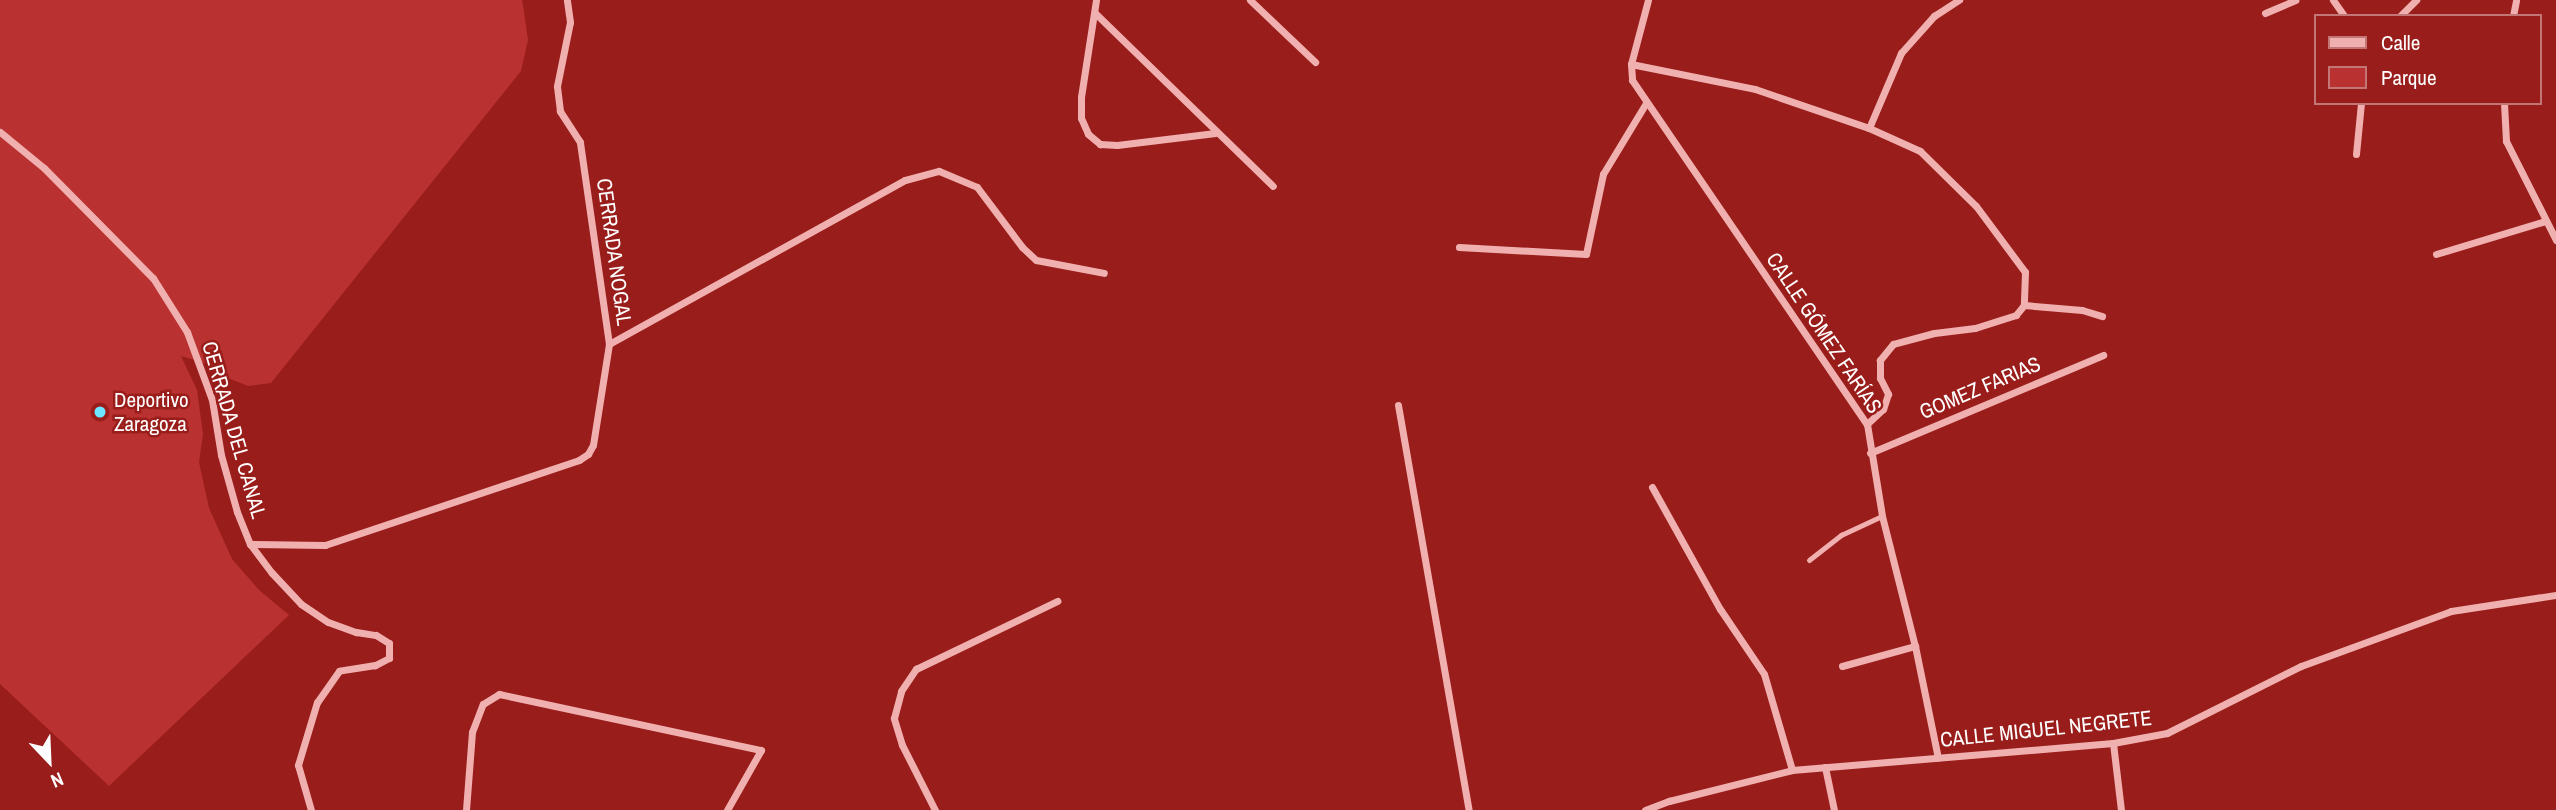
<!DOCTYPE html>
<meta charset="utf-8">
<style>
body{margin:0}
#map{position:relative;width:2556px;height:810px;overflow:hidden;background:#991d1a;font-family:"Archivo Narrow",sans-serif}
div>[style]{position:absolute}
.green>*{inset:0;background:#b93231}
.lane>*{height:5px;margin:-2.5px;padding:0 2.5px;transform-origin:2.5px;border-radius:2.5px;background:#f1b0b0}
.street>*{height:7px;margin:-3.5px;padding:0 3.5px;transform-origin:3.5px;border-radius:3.5px;background:#f1b0b0}
.dots>*{width:19px;height:19px;translate:-50% -50%;box-sizing:border-box;border:4px solid #991d1a;border-radius:50%}
span{translate:-50% -50%;white-space:nowrap;text-align:center;line-height:1.15;-webkit-text-stroke:5px #991d1a;paint-order:stroke}
.street-label{font-size:21px;color:#fff}
.poi-label{font-size:21px;color:#fff}
.left{translate:0 -50%;text-align:left}
.legend{position:absolute;left:2314px;top:14px;width:228px;height:91px;box-sizing:border-box;background:#991d1a;border:2px solid #c27776;margin:0;padding:9px 12px;list-style:none;font-size:21px;color:#fff}
.legend li{display:flex;align-items:center;gap:14px;height:35px}
.legend b{width:35px;border:2px solid #c27776}
.north{position:absolute;left:14px;top:726px;width:70px;height:70px;-webkit-text-stroke:5px #991d1a;paint-order:stroke;rotate:157deg;font-size:19px;font-weight:700;line-height:28px;text-align:center;color:#fff}
.north::after{content:'';display:block;margin:auto;width:24px;height:32px;background:#fff;clip-path:polygon(50% 0,100% 100%,50% 72%,0 100%)}
</style>
<div id="map">
<div class="green">
<div style="clip-path:polygon(0 0,522px 0,523px 5px,528px 40px,521px 71px,271px 383px,248px 386px,228px 378px,214px 366px,181px 356px,197px 390px,203px 434px,199px 462px,209px 508px,232px 559px,259px 590px,289px 615px,109px 786px,0 684px)"></div>
</div>
<div class="lane">
<div style="left:1809px;top:560px;width:41px;rotate:-38deg"></div>
<div style="left:1841px;top:535px;width:45px;rotate:-24.9deg"></div>
</div>
<div class="street">
<div style="left:1096px;top:0;width:98px;rotate:98.8deg"></div>
<div style="left:1081px;top:97px;width:21px;rotate:90deg"></div>
<div style="left:1081px;top:118px;width:17px;rotate:66deg"></div>
<div style="left:1088px;top:134px;width:16px;rotate:40deg"></div>
<div style="left:1100px;top:144px;width:17px;rotate:3deg"></div>
<div style="left:1117px;top:145px;width:99px;rotate:-7deg"></div>
<div style="left:1250px;top:0;width:90px;rotate:43.6deg"></div>
<div style="left:1648px;top:0;width:66px;rotate:104.9deg"></div>
<div style="left:1631px;top:64px;width:16px;rotate:86deg"></div>
<div style="left:1632px;top:80px;width:417px;rotate:55.7deg"></div>
<div style="left:1867px;top:424px;width:93px;rotate:80.7deg"></div>
<div style="left:1882px;top:516px;width:134px;rotate:75.8deg"></div>
<div style="left:1915px;top:646px;width:114px;rotate:78.4deg"></div>
<div style="left:2333px;top:0;width:19px;rotate:55deg"></div>
<div style="left:1095px;top:13px;width:248px;rotate:44.2deg"></div>
<div style="left:2265px;top:13px;width:33px;rotate:-23deg"></div>
<div style="left:2400px;top:16px;width:23px;rotate:-45deg"></div>
<div style="left:2513px;top:16px;width:16px;rotate:-79deg"></div>
<div style="left:1631px;top:64px;width:126px;rotate:11.4deg"></div>
<div style="left:1755px;top:89px;width:120px;rotate:18.9deg"></div>
<div style="left:1869px;top:128px;width:56px;rotate:24.3deg"></div>
<div style="left:1920px;top:151px;width:78px;rotate:44.5deg"></div>
<div style="left:1976px;top:206px;width:82px;rotate:53.4deg"></div>
<div style="left:2025px;top:272px;width:33px;rotate:92deg"></div>
<div style="left:2024px;top:305px;width:13px;rotate:129deg"></div>
<div style="left:2016px;top:315px;width:43px;rotate:162.4deg"></div>
<div style="left:1975px;top:328px;width:41px;rotate:173deg"></div>
<div style="left:1934px;top:333px;width:42px;rotate:165deg"></div>
<div style="left:1893px;top:344px;width:21px;rotate:129deg"></div>
<div style="left:1880px;top:360px;width:18px;rotate:90deg"></div>
<div style="left:1880px;top:378px;width:18px;rotate:63deg"></div>
<div style="left:1888px;top:394px;width:16px;rotate:108deg"></div>
<div style="left:1883px;top:409px;width:22px;rotate:137deg"></div>
<div style="left:2504px;top:103px;width:38px;rotate:87deg"></div>
<div style="left:2506px;top:141px;width:111px;rotate:63.2deg"></div>
<div style="left:1869px;top:128px;width:82px;rotate:-66.9deg"></div>
<div style="left:1901px;top:53px;width:50px;rotate:-48.3deg"></div>
<div style="left:1934px;top:16px;width:30px;rotate:-33deg"></div>
<div style="left:0;top:132px;width:57px;rotate:39.3deg"></div>
<div style="left:44px;top:168px;width:155px;rotate:45.3deg"></div>
<div style="left:153px;top:278px;width:64px;rotate:57.8deg"></div>
<div style="left:187px;top:332px;width:72px;rotate:69.8deg"></div>
<div style="left:212px;top:400px;width:56px;rotate:80.7deg"></div>
<div style="left:221px;top:455px;width:59px;rotate:74.3deg"></div>
<div style="left:237px;top:512px;width:35px;rotate:68deg"></div>
<div style="left:250px;top:544px;width:36px;rotate:53deg"></div>
<div style="left:272px;top:573px;width:42px;rotate:46.9deg"></div>
<div style="left:301px;top:604px;width:32px;rotate:34deg"></div>
<div style="left:328px;top:622px;width:30px;rotate:20deg"></div>
<div style="left:356px;top:632px;width:20px;rotate:9deg"></div>
<div style="left:376px;top:635px;width:15px;rotate:32deg"></div>
<div style="left:389px;top:643px;width:15px;rotate:90deg"></div>
<div style="left:389px;top:658px;width:16px;rotate:153deg"></div>
<div style="left:375px;top:665px;width:36px;rotate:171deg"></div>
<div style="left:339px;top:671px;width:38px;rotate:125deg"></div>
<div style="left:317px;top:702px;width:66px;rotate:106.8deg"></div>
<div style="left:298px;top:765px;width:47px;rotate:73.9deg"></div>
<div style="left:2356px;top:154px;width:51px;rotate:-84.4deg"></div>
<div style="left:1459px;top:247px;width:127px;rotate:3.2deg"></div>
<div style="left:1586px;top:254px;width:82px;rotate:-78deg"></div>
<div style="left:1603px;top:174px;width:83px;rotate:-58.8deg"></div>
<div style="left:2436px;top:254px;width:114px;rotate:-16.8deg"></div>
<div style="left:2024px;top:305px;width:58px;rotate:4.9deg"></div>
<div style="left:2082px;top:310px;width:21px;rotate:17deg"></div>
<div style="left:609px;top:344px;width:338px;rotate:-29deg"></div>
<div style="left:905px;top:180px;width:35px;rotate:-15deg"></div>
<div style="left:939px;top:171px;width:41px;rotate:22.8deg"></div>
<div style="left:977px;top:187px;width:75px;rotate:53.1deg"></div>
<div style="left:1022px;top:247px;width:19px;rotate:43deg"></div>
<div style="left:1036px;top:260px;width:69px;rotate:10.8deg"></div>
<div style="left:1398px;top:405px;width:411px;rotate:80.1deg"></div>
<div style="left:1870px;top:453px;width:253px;rotate:-22.8deg"></div>
<div style="left:1652px;top:487px;width:140px;rotate:60.9deg"></div>
<div style="left:1720px;top:609px;width:78px;rotate:55.9deg"></div>
<div style="left:1764px;top:674px;width:100px;rotate:73.7deg"></div>
<div style="left:250px;top:544px;width:75px;rotate:0.8deg"></div>
<div style="left:325px;top:545px;width:268px;rotate:-18.5deg"></div>
<div style="left:579px;top:460px;width:11px;rotate:-34deg"></div>
<div style="left:588px;top:454px;width:10px;rotate:-61deg"></div>
<div style="left:593px;top:445px;width:102px;rotate:-81deg"></div>
<div style="left:609px;top:344px;width:204px;rotate:-98.2deg"></div>
<div style="left:580px;top:142px;width:37px;rotate:-123deg"></div>
<div style="left:560px;top:111px;width:25px;rotate:-97deg"></div>
<div style="left:557px;top:86px;width:65px;rotate:-78.5deg"></div>
<div style="left:570px;top:22px;width:22px;rotate:-98deg"></div>
<div style="left:1842px;top:666px;width:76px;rotate:-15.3deg"></div>
<div style="left:2113px;top:743px;width:67px;rotate:83.2deg"></div>
<div style="left:1825px;top:767px;width:44px;rotate:78.2deg"></div>
<div style="left:466px;top:810px;width:78px;rotate:-85.6deg"></div>
<div style="left:472px;top:732px;width:30px;rotate:-69deg"></div>
<div style="left:483px;top:704px;width:19px;rotate:-32deg"></div>
<div style="left:499px;top:694px;width:268px;rotate:12.1deg"></div>
<div style="left:761px;top:750px;width:69px;rotate:119.5deg"></div>
<div style="left:935px;top:810px;width:73px;rotate:-116.9deg"></div>
<div style="left:902px;top:745px;width:28px;rotate:-107deg"></div>
<div style="left:894px;top:718px;width:28px;rotate:-75deg"></div>
<div style="left:901px;top:691px;width:27px;rotate:-56deg"></div>
<div style="left:916px;top:669px;width:157px;rotate:-25.7deg"></div>
<div style="left:1645px;top:810px;width:26px;rotate:-21deg"></div>
<div style="left:1669px;top:801px;width:127px;rotate:-14.1deg"></div>
<div style="left:1792px;top:770px;width:322px;rotate:-4.8deg"></div>
<div style="left:2113px;top:743px;width:55px;rotate:-10.5deg"></div>
<div style="left:2167px;top:733px;width:150px;rotate:-26.6deg"></div>
<div style="left:2301px;top:666px;width:160px;rotate:-20.1deg"></div>
<div style="left:2451px;top:611px;width:106px;rotate:-8.7deg"></div>
</div>
<div class="dots">
<div style="left:100px;top:412px;background:#6fe6ff"></div>
</div>
<div class="street-label">
<span style="left:614px;top:252px;rotate:82deg">CERRADA NOGAL</span>
<span style="left:1824px;top:333px;rotate:56deg">CALLE GÓMEZ FARÍAS</span>
<span style="left:1980px;top:388px;rotate:-23deg">GOMEZ FARIAS</span>
<span style="left:234px;top:430px;rotate:74deg">CERRADA DEL CANAL</span>
<span style="left:2046px;top:729px;rotate:-6deg">CALLE MIGUEL NEGRETE</span>
</div>
<div class="poi-label">
<span class="left" style="left:114px;top:412px">Deportivo<br>Zaragoza</span>
</div>
<ul class="legend">
<li><b style="height:9px;background:#f1b0b0"></b>Calle</li>
<li><b style="height:19px;background:#b93231"></b>Parque</li>
</ul>
<div class="north">N</div>
</div>
